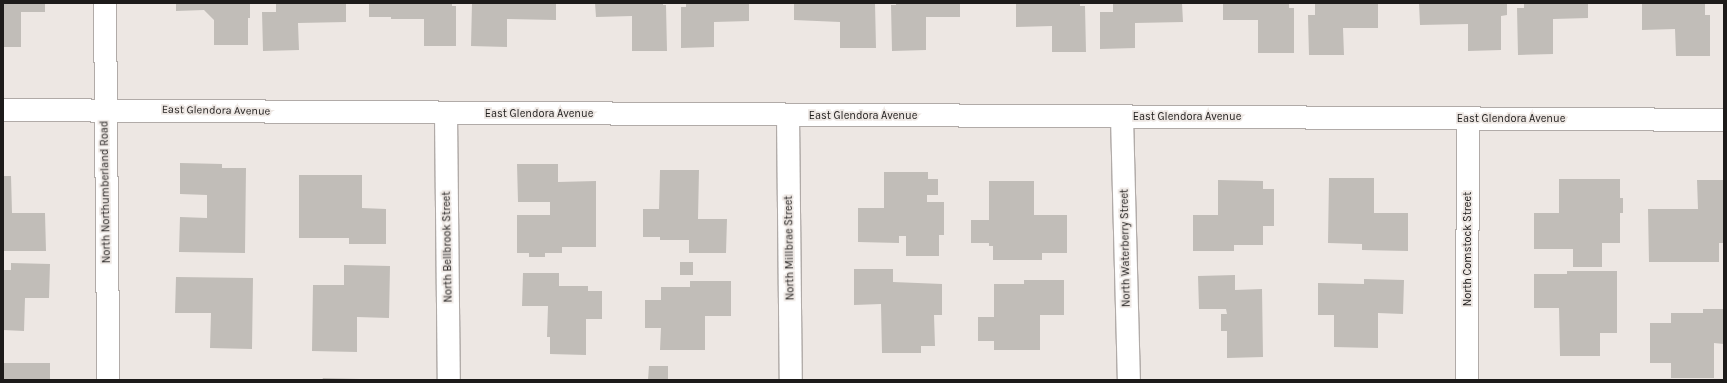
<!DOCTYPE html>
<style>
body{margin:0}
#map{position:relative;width:1727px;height:383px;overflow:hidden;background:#ede7e3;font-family:Karla,sans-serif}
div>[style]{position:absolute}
.building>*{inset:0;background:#c1bdb8}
.roads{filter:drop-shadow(1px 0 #b1aba8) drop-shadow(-1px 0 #b1aba8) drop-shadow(0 1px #b1aba8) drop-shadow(0 -1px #b1aba8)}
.street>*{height:22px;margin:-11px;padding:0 11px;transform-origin:11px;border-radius:11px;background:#fff}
span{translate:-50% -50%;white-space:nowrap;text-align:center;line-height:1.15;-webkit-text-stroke:3.5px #ede7e3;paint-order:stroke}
.street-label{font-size:11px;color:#1d1b1a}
.frame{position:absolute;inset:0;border:4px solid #1d1b1a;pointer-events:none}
</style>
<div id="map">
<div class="building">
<div style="clip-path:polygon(3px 3px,45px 3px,45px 12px,21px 12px,21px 47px,3px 47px)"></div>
<div style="clip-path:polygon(176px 3px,250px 3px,250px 18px,248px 18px,248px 45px,214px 45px,214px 20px,204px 10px,176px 11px)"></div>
<div style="clip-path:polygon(276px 3px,346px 3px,346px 22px,298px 23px,299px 50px,263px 51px,262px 12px,276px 12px)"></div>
<div style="clip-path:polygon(369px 3px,452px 3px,452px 6px,456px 6px,456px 46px,424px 46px,424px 19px,391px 19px,391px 17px,369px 17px)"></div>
<div style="clip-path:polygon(472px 3px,556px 3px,556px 20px,507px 19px,507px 47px,471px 46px)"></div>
<div style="clip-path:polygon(595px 3px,663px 3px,663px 5px,666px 5px,667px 51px,632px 51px,632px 16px,596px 17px)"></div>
<div style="clip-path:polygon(686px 3px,749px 3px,749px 21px,714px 22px,714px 47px,681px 48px,681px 7px,686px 7px)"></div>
<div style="clip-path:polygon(794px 3px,875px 3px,876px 48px,840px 48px,840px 22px,794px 20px)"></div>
<div style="clip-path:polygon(896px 3px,960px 3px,960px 17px,926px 17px,926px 50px,892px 51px,891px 5px,896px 5px)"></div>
<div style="clip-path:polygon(1016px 3px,1080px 3px,1080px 6px,1085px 6px,1086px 52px,1052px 52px,1052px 26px,1016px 27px)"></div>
<div style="clip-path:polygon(1113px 3px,1182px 3px,1183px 22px,1135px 23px,1135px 48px,1100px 49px,1100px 12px,1113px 12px)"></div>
<div style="clip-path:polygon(1223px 3px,1289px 3px,1289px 8px,1294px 8px,1294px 53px,1258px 53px,1258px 20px,1223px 20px)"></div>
<div style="clip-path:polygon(1315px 3px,1378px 3px,1378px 28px,1343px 28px,1344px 55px,1309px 55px,1308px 15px,1315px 15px)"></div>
<div style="clip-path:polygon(1419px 3px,1507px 3px,1507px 15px,1501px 16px,1501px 50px,1468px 51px,1468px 24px,1420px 25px)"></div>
<div style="clip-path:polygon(1524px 3px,1588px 3px,1588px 18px,1553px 19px,1553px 54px,1518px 55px,1517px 8px,1524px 8px)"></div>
<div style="clip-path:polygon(1642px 3px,1705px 3px,1705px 15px,1710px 15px,1710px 56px,1676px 56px,1675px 29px,1642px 30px)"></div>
<div style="clip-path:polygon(180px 163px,222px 164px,222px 168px,246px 168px,245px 253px,179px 252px,180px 217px,207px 218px,207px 195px,180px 194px)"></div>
<div style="clip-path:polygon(517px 164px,558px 164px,558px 182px,596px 181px,596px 247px,562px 247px,562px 253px,545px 253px,545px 257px,529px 257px,529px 253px,517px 253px,517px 215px,550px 215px,550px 202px,518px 202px)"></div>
<div style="clip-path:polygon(660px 170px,699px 170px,698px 219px,727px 219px,726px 253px,689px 253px,689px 240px,660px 240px,660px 237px,643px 237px,643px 209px,659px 209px)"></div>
<div style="clip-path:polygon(884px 172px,928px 172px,928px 179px,938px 179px,938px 195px,927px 195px,927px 202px,944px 202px,944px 235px,939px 235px,939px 256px,906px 256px,906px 236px,899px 236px,899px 243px,858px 242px,858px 208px,884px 208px)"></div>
<div style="clip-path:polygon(299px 175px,362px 175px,362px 208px,386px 209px,386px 244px,349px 244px,349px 238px,299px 238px)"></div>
<div style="clip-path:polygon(3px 176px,11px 176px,12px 213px,45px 213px,46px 251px,3px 251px)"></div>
<div style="clip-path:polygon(1329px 178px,1374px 178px,1374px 213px,1408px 213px,1408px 251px,1362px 250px,1362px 244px,1328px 243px)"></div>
<div style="clip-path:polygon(1559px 179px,1620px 179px,1620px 198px,1623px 198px,1623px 213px,1620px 213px,1620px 243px,1602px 243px,1602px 267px,1573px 267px,1573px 249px,1534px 249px,1534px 213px,1559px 213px)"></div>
<div style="clip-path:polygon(1218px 180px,1263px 181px,1263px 189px,1274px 189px,1274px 226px,1263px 226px,1263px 245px,1234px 245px,1234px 251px,1193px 251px,1193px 215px,1218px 215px)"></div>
<div style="clip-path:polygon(1697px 180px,1724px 180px,1724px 243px,1719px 243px,1719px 262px,1649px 262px,1648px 209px,1698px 209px)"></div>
<div style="clip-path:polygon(989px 181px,1034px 181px,1034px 215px,1067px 215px,1067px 253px,1042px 253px,1042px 260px,993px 260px,993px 246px,989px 246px,989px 243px,971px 243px,971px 220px,989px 220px)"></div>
<div style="clip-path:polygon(680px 262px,693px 262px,693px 275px,680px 275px)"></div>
<div style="clip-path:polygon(11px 263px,50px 264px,49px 298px,25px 298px,24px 331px,3px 330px,3px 270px,11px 270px)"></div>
<div style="clip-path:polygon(344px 265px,390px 266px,389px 318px,357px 317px,357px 352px,312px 351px,313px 285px,344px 285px)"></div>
<div style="clip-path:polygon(854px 269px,893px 269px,893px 282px,942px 284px,942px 315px,934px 315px,935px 346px,921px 346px,921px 353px,882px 353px,881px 304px,854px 305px)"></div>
<div style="clip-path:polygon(1567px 271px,1617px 271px,1617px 333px,1600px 333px,1600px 356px,1560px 356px,1559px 308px,1534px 308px,1534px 274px,1567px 274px)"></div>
<div style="clip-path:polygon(523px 273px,559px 273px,559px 286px,588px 286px,588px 291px,602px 291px,602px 319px,586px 319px,586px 355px,550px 354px,550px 337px,547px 337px,548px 306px,522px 306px)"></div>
<div style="clip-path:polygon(1235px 275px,1235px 290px,1262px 289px,1263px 357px,1227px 358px,1227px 331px,1221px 331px,1221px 314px,1227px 314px,1226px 309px,1199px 309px,1198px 276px)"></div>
<div style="clip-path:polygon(176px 277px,253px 278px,252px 349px,210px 348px,211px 313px,175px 313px)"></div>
<div style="clip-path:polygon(1364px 279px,1404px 280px,1403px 314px,1378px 313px,1378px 348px,1334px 347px,1334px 315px,1318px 315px,1318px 283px,1364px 284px)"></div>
<div style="clip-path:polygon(1024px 280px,1064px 280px,1064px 315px,1040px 315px,1040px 350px,994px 350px,994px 341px,978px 341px,978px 317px,994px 317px,994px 284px,1024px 284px)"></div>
<div style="clip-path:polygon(690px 281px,731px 281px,731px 316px,705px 316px,705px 350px,660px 350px,661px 328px,645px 328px,645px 300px,661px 300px,661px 287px,690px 287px)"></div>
<div style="clip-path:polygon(1703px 309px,1724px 309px,1724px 344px,1714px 343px,1714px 378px,1671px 378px,1671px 363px,1650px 363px,1650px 323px,1671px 323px,1671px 313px,1703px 313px)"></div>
<div style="clip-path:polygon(4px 363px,50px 363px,50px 380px,3px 380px)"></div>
<div style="clip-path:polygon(649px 366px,668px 366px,668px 380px,648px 380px)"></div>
<div style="clip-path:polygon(323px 378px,360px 379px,360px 380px,322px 380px)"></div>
</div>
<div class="roads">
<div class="street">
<div style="left:105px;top:3px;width:377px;rotate:89.5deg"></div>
<div style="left:3px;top:110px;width:1721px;rotate:0.33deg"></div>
<div style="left:446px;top:114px;width:266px;rotate:89.4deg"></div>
<div style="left:788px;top:115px;width:265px;rotate:89.4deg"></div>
<div style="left:1122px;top:117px;width:263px;rotate:88.5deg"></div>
<div style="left:1467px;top:380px;width:261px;rotate:-89.8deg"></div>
</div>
</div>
<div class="street-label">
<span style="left:216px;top:111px;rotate:1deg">East Glendora Avenue</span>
<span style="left:539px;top:114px">East Glendora Avenue</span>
<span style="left:863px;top:116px">East Glendora Avenue</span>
<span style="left:1187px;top:117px">East Glendora Avenue</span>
<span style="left:1511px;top:119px">East Glendora Avenue</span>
<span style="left:106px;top:192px;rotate:-91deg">North Northumberland Road</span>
<span style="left:448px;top:247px;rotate:-91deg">North Bellbrook Street</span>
<span style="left:790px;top:248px;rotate:-91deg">North Millbrae Street</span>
<span style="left:1126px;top:248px;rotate:-91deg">North Waterberry Street</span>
<span style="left:1468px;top:249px;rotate:-90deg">North Comstock Street</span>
</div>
<div class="frame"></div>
</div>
